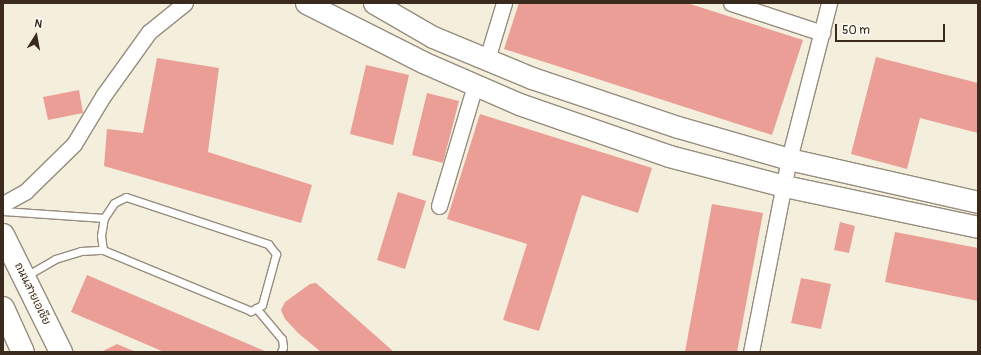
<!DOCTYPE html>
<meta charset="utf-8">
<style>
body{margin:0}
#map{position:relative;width:981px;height:355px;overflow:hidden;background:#f3efdc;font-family:Pangolin,"Playpen Sans Thai",sans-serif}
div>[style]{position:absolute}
.building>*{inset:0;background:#ea9e96}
.roads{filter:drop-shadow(1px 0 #978c7d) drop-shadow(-1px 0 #978c7d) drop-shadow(0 1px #978c7d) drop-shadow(0 -1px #978c7d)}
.lane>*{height:7px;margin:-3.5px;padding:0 3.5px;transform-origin:3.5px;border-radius:3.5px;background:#fff}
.street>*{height:15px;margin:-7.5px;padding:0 7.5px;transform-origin:7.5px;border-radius:7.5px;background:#fff}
.secondary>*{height:21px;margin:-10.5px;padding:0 10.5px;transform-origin:10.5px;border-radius:10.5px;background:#fff}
.highway>*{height:22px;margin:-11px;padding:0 11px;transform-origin:11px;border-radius:11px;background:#fff}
span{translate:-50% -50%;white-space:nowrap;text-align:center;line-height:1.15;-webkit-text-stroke:3px #fdfcf7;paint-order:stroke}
.street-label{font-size:11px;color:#3b2a1e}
.frame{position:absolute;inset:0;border:4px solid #3b2a1e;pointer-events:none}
.north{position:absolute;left:16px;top:16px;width:40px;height:40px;-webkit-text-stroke:3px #fdfcf7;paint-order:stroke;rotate:11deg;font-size:11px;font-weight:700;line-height:16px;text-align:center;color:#3b2a1e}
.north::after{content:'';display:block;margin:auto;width:14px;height:18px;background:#3b2a1e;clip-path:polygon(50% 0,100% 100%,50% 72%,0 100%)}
.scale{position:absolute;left:835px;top:24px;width:110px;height:18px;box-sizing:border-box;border:2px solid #3b2a1e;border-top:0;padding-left:5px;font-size:12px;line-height:14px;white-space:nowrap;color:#3b2a1e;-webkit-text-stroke:3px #fdfcf7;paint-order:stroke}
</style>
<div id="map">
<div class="building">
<div style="clip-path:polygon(519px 3px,687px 3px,803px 40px,772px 135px,504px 49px)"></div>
<div style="clip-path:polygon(876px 57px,978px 83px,978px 133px,920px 118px,907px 169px,851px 154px)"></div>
<div style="clip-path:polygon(157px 58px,219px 68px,208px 152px,312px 185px,301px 223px,104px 166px,107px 129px,143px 133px)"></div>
<div style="clip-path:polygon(366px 65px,409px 75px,393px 145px,350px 134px)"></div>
<div style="clip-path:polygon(79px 90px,83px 113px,48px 120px,43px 97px)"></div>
<div style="clip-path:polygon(427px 93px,459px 101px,443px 163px,412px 155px)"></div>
<div style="clip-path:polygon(480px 114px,652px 168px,638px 213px,582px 195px,539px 331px,503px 320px,527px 244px,447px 219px)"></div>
<div style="clip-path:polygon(398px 192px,426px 201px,405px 269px,377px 260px)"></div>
<div style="clip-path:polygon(712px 204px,763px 213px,737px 352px,685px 352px)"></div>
<div style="clip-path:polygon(840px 222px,855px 226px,849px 253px,834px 250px)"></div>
<div style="clip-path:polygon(895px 232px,978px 248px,978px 301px,885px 282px)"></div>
<div style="clip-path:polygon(87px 275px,267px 352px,164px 352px,71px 312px)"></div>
<div style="clip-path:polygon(801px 278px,831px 284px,821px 329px,791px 323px)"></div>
<div style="clip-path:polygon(316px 283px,394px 352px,321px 352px,298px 333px,285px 319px,281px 310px,285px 302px,310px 284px)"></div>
<div style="clip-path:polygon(117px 344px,136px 352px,101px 352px)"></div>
</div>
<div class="roads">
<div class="lane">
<div style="left:126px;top:197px;width:150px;rotate:18.3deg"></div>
<div style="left:268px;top:244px;width:13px;rotate:51deg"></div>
<div style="left:276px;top:254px;width:53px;rotate:105.4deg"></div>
<div style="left:262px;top:305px;width:13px;rotate:151deg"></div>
<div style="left:251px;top:311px;width:160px;rotate:-157.6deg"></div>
<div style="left:103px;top:250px;width:14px;rotate:-98deg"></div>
<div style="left:101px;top:236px;width:18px;rotate:-81deg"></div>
<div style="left:104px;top:218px;width:18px;rotate:-56deg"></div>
<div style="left:114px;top:203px;width:13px;rotate:-27deg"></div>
<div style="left:3px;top:211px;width:101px;rotate:4deg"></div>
<div style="left:26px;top:276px;width:34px;rotate:-30deg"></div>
<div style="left:55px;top:259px;width:27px;rotate:-17deg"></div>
<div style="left:81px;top:251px;width:22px;rotate:-3deg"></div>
<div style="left:256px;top:308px;width:40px;rotate:50deg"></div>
<div style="left:282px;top:339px;width:8px;rotate:83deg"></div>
<div style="left:283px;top:347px;width:5px;rotate:112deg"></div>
</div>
<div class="street">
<div style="left:731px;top:3px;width:96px;rotate:18.2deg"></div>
<div style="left:487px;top:59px;width:59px;rotate:-73.1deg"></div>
<div style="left:3px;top:204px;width:26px;rotate:-29deg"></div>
<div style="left:26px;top:191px;width:67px;rotate:-44.4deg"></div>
<div style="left:74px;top:144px;width:56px;rotate:-58.9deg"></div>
<div style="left:103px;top:96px;width:79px;rotate:-54.3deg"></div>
<div style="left:149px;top:32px;width:46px;rotate:-38.9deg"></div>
<div style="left:439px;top:206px;width:126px;rotate:-73.4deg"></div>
<div style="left:751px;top:352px;width:197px;rotate:-78.9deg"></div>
<div style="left:789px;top:159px;width:161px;rotate:-75.6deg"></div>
</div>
<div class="secondary">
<div style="left:306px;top:3px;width:133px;rotate:26.8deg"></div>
<div style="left:425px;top:63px;width:103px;rotate:23.6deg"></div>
<div style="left:519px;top:104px;width:159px;rotate:19.1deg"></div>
<div style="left:669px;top:156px;width:119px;rotate:14.6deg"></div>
<div style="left:784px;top:186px;width:198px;rotate:11.9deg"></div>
<div style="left:374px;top:3px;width:68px;rotate:30deg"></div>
<div style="left:433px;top:37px;width:107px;rotate:22.5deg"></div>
<div style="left:532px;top:78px;width:154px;rotate:18.6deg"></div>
<div style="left:678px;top:127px;width:116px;rotate:16.1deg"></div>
<div style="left:789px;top:159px;width:194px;rotate:12.8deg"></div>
</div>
<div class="highway">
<div style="left:3px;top:235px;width:131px;rotate:63.6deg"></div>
<div style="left:3px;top:308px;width:48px;rotate:65.6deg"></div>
</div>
</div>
<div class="street-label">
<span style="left:32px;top:294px;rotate:64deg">ถนนสายเอเชีย</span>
</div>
<div class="frame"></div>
<div class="north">N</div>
<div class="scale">50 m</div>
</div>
